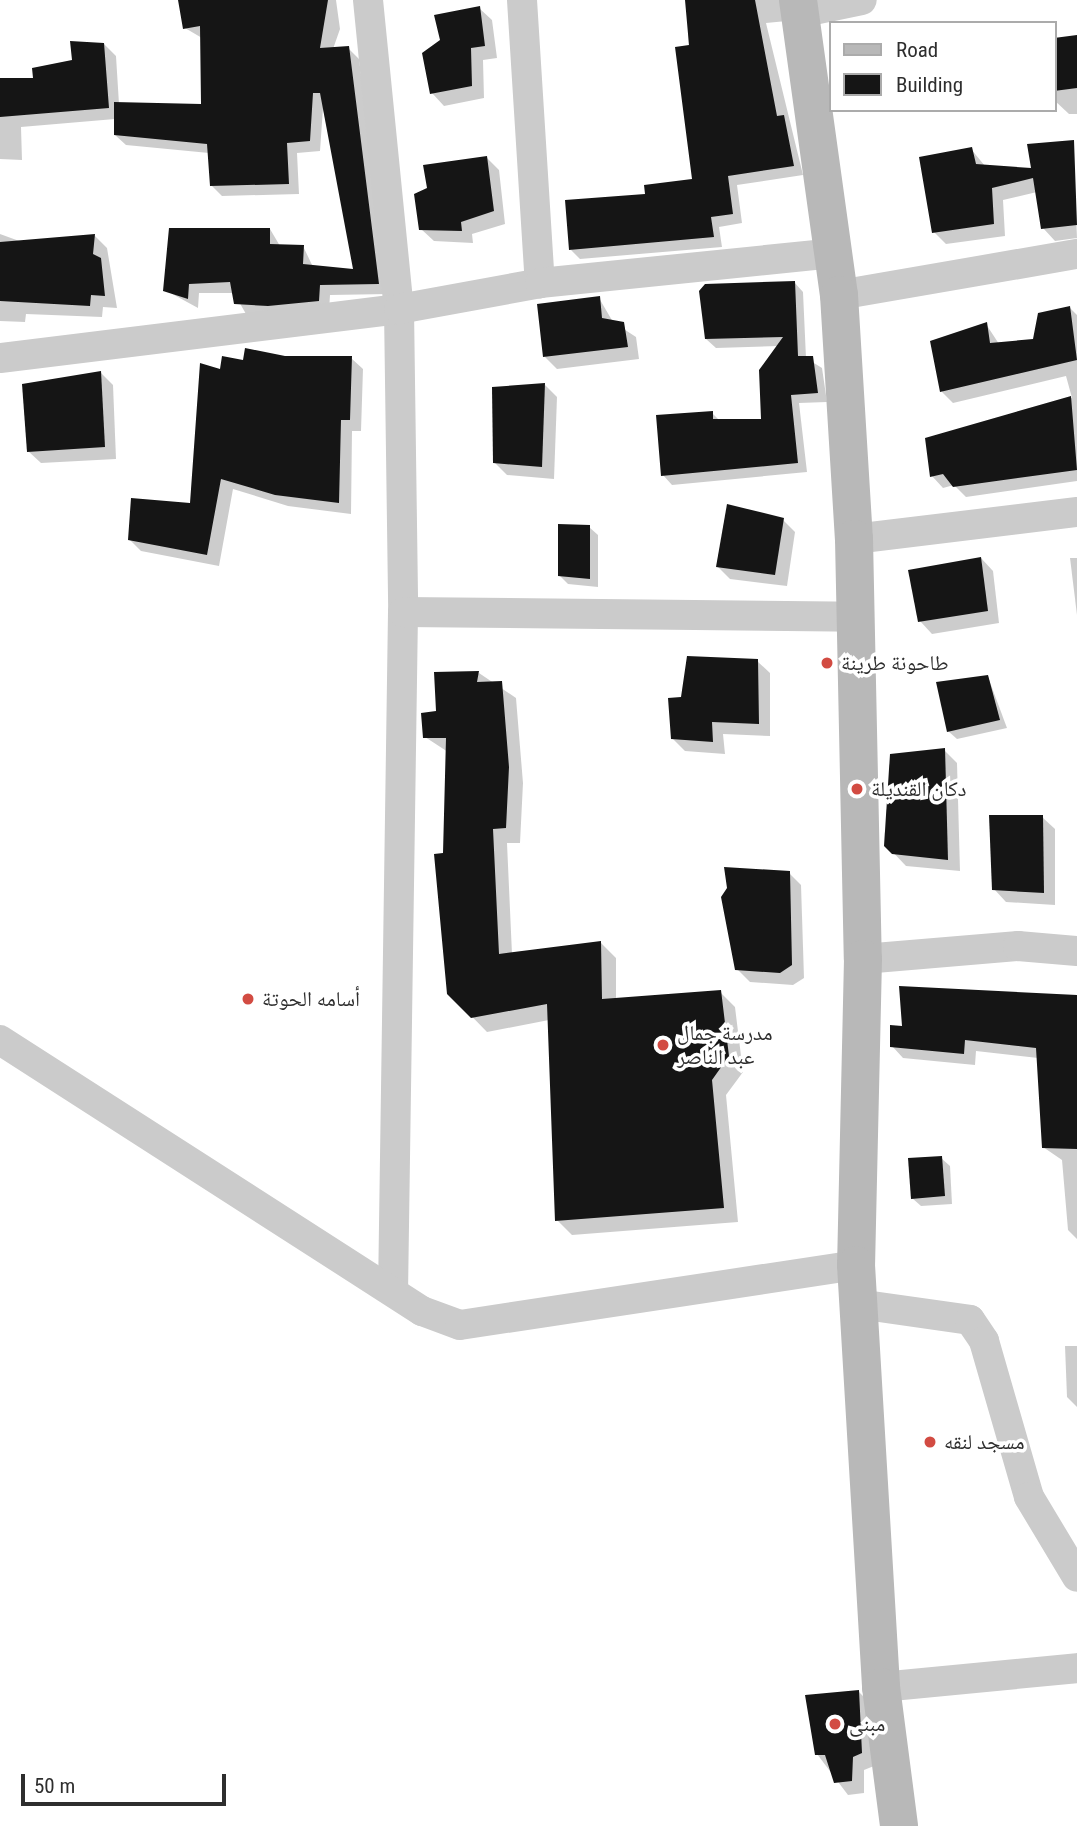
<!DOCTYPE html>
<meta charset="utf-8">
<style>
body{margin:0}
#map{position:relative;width:1077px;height:1826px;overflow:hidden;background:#fff;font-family:"Roboto Condensed","Noto Naskh Arabic",sans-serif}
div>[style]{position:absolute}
.shadow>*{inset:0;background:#0003}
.building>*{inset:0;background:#151515}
.street>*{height:30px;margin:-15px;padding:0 15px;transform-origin:15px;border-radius:15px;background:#cbcbcb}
.secondary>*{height:38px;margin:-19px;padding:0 19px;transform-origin:19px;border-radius:19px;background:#b8b8b8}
.dots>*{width:19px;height:19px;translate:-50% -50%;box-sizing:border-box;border:4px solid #fff;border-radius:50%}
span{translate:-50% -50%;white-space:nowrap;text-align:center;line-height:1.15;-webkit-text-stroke:7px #fff;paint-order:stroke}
.poi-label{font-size:21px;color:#2e2e2e}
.left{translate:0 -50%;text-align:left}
.legend{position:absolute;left:829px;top:21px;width:228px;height:91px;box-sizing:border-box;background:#fff;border:2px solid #ababab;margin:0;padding:9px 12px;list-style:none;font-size:21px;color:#2e2e2e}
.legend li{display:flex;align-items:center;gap:14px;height:35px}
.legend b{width:35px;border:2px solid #ababab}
.scale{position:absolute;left:21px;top:1774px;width:205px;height:32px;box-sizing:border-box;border:4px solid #2e2e2e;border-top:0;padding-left:9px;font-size:21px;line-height:24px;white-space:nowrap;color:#2e2e2e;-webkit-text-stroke:5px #fff;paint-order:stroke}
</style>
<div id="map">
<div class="shadow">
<div style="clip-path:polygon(180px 0,336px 0,340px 29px,333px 49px,348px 48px,359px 59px,389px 294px,330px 295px,329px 311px,246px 314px,234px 293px,199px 293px,198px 308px,165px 290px,270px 229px,280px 246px,303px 246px,313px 267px,356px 271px,323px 108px,320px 151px,297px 153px,299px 194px,222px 196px,212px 186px,209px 153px,126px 145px,115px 135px,115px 119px,21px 127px,22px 160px,0 159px,0 80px,36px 80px,104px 44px,116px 56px,119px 104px,202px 105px,202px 38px,185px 28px)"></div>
<div style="clip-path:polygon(687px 0,787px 0,787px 21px,766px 23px,803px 175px,737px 185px,742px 223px,719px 227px,722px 247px,580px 259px,571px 250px,647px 196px,694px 181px)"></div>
<div style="clip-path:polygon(479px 8px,492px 20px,497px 58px,483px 60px,484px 98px,444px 106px,432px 93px,442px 41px)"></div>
<div style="clip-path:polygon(1077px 37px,1077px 114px,1069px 114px,1054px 100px,1054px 39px)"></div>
<div style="clip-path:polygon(1073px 142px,1077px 238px,1055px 241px,1043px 228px,1037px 192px,1003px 200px,1005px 236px,946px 244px,934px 232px,971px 149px,985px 166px,1033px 170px)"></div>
<div style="clip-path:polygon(486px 157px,499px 170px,505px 224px,472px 234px,473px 243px,434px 241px,421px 229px)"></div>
<div style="clip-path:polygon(0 234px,22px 242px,95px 236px,107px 248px,117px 308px,103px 307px,102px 317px,26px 314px,25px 322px,0 321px)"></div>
<div style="clip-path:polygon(794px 282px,803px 292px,806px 358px,822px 368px,827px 402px,799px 403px,807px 472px,672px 485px,663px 475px,712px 413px,720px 421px,763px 421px,778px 346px,716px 348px,706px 339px)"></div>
<div style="clip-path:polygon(599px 298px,613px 322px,636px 337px,639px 359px,557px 369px,545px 357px)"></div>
<div style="clip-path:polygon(1070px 308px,1077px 315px,1077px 481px,966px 497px,954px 485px,943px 488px,932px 476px,927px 440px,1072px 398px,1066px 376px,953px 403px,942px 392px,986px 324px,999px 344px,1035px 340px)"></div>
<div style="clip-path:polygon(285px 357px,351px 358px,363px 369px,361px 431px,352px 431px,351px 514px,288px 506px,233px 489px,219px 566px,141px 551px,129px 539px,192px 505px,221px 371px)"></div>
<div style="clip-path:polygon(101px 373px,113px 385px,116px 459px,41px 463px,28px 451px)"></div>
<div style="clip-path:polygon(545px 385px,557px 397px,554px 479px,507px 475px,494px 462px)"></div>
<div style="clip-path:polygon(783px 520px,795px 532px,787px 586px,730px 579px,718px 567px)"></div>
<div style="clip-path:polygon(589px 527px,598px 535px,598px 587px,568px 584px,560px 576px)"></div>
<div style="clip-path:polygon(981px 558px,993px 571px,999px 623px,932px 634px,920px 621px)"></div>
<div style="clip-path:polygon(1070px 558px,1077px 558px,1077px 615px)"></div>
<div style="clip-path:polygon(757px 661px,770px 673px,770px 736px,723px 734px,725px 754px,685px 751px,672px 738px,682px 699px)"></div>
<div style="clip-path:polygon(479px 673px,516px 698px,523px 783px,520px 843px,507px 843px,512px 954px,601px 943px,616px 958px,616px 1000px,720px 992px,735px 1007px,743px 1072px,726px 1095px,738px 1222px,572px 1235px,557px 1220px,549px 1020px,487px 1032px,449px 993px,436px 855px,444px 854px,448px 752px,425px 737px,438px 713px)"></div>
<div style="clip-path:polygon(988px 677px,1007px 728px,957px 739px,948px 731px)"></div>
<div style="clip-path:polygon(944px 750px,957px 763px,960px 871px,906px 866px,886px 845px)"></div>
<div style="clip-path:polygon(1042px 817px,1055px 829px,1055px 905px,1006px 902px,994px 889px)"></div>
<div style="clip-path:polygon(789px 873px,801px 885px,804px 978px,793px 985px,750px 982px,737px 969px)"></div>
<div style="clip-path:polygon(1077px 997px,1077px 1239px,1068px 1230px,1062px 1160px,1043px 1147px,1038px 1058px,976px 1051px,975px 1065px,903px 1058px,892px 1046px,904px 1028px)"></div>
<div style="clip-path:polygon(941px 1158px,950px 1166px,952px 1204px,921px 1206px,912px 1198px)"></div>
<div style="clip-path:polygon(1065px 1346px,1077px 1346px,1077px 1407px,1067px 1397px)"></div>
<div style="clip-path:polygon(859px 1692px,871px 1704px,874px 1766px,864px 1770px,864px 1793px,848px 1795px,817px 1754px)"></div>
</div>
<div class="building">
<div style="clip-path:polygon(178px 0,328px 0,320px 48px,349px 46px,379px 284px,320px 285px,319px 301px,268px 306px,234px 304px,230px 282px,189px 284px,188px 299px,163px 291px,169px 228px,270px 228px,270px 244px,304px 245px,303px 264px,353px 269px,320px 93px,313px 93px,310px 141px,287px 143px,289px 184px,210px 186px,207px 144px,114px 135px,114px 102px,201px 104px,200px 26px,183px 29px)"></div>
<div style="clip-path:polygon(685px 0,755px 0,777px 116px,784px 115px,794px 166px,728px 176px,733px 214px,711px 217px,714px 237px,569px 250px,565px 200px,645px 194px,644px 185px,692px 179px,675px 47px,689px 45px)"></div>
<div style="clip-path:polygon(480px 6px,485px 46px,471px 48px,472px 86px,430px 94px,422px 53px,440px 40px,434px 15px)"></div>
<div style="clip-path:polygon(1077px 35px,1077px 88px,1054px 91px,1054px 38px)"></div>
<div style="clip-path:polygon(70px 41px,104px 43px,109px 108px,0 117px,0 78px,33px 78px,32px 68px,72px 60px)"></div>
<div style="clip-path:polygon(1074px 140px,1077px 225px,1041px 229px,1033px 178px,992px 188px,994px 224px,932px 233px,919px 157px,972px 147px,976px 164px,1031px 168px,1027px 144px)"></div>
<div style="clip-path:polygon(487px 156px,494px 211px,461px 222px,462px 231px,419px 230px,414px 194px,427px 188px,423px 165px)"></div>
<div style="clip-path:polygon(95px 234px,93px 254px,101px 258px,105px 296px,91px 295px,90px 306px,0 301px,0 242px)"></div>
<div style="clip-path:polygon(795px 281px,798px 356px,813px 356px,818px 393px,791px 395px,798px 463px,661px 476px,656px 415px,713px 411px,713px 419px,761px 419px,759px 370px,783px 337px,705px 339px,699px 291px,705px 284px)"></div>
<div style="clip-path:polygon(600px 296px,602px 318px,624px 322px,628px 347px,543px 357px,537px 304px)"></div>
<div style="clip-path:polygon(1070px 306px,1077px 360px,940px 392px,930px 341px,987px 322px,990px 343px,1033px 339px,1038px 313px)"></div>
<div style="clip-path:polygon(245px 348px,285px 356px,352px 356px,350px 420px,341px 420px,339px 503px,275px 495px,221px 479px,207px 555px,128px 540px,131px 498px,190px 503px,200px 363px,220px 369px,222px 356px,243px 360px)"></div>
<div style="clip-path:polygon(101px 371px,105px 447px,27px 452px,22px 384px)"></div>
<div style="clip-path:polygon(545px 383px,542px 467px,493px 463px,492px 387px)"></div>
<div style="clip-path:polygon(1071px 396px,1077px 470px,953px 487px,943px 474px,930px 477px,925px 438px)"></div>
<div style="clip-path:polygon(727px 504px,784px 518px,775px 575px,716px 567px)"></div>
<div style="clip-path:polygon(558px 524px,590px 525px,590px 579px,558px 576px)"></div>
<div style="clip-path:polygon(981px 557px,988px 611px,918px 622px,908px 570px)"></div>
<div style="clip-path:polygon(687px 656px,758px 659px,759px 724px,712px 722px,713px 742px,671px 739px,668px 698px,681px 697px)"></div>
<div style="clip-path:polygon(479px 671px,477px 682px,502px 681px,509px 767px,506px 828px,493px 829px,499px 954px,601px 941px,602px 999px,721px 990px,729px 1056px,712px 1080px,724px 1208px,555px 1221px,547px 1004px,471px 1018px,447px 994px,434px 854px,443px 853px,446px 738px,423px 738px,421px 713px,436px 711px,434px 672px)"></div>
<div style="clip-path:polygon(988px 675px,1000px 720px,947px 732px,936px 682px)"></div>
<div style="clip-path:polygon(945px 748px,948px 860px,892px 854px,884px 846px,890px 754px)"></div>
<div style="clip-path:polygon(989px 815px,1043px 815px,1044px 893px,992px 890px)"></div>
<div style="clip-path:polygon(724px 867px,790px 871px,792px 965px,780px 973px,735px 970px,721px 897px,727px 888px)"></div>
<div style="clip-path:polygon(899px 986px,1077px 995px,1077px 1149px,1042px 1148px,1036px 1048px,965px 1040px,964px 1054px,890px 1047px,890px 1025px,902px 1026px)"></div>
<div style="clip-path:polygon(942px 1156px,945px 1196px,911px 1199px,908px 1158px)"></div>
<div style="clip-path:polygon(859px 1690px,862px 1753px,853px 1757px,852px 1781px,834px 1783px,825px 1755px,815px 1755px,805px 1695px)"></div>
</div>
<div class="street">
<div style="left:368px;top:0;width:311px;rotate:84.3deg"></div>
<div style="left:399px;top:309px;width:303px;rotate:89.2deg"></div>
<div style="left:403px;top:612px;width:679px;rotate:90.84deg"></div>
<div style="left:522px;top:0;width:284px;rotate:86.4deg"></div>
<div style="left:799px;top:13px;width:64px;rotate:-11.7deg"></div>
<div style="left:839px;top:295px;width:242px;rotate:-9.8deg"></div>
<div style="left:0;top:358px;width:402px;rotate:-7deg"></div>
<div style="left:399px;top:309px;width:143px;rotate:-10.4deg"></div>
<div style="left:540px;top:283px;width:295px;rotate:-5.8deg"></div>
<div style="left:854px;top:539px;width:225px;rotate:-6.9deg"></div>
<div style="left:403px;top:612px;width:455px;rotate:0.6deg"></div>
<div style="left:863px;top:959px;width:156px;rotate:-4.8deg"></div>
<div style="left:1018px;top:946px;width:59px;rotate:4.8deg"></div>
<div style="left:0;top:1040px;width:502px;rotate:32.71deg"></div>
<div style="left:422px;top:1311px;width:40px;rotate:20.2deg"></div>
<div style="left:460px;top:1325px;width:401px;rotate:-8.6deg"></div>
<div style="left:858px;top:1304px;width:113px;rotate:8.1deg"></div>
<div style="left:970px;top:1320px;width:25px;rotate:56deg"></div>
<div style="left:984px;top:1341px;width:162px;rotate:73.9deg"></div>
<div style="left:1029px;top:1497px;width:93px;rotate:59deg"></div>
<div style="left:881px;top:1687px;width:197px;rotate:-5.5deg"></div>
</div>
<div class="secondary">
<div style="left:798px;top:0;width:298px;rotate:82.1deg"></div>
<div style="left:839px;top:295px;width:244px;rotate:86.5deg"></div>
<div style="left:854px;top:539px;width:420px;rotate:88.8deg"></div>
<div style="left:863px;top:959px;width:306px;rotate:91.3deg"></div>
<div style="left:856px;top:1265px;width:423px;rotate:86.6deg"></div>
<div style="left:881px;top:1687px;width:140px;rotate:82.6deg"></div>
</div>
<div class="dots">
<div style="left:827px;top:663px;background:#d24b42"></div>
<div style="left:857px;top:789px;background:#d24b42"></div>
<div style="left:248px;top:999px;background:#d24b42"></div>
<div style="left:663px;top:1045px;background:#d24b42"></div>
<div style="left:930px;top:1442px;background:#d24b42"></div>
<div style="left:835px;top:1724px;background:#d24b42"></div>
</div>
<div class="poi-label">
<span class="left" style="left:841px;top:663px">طاحونة طرينة</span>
<span class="left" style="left:871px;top:789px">دكان القنديلة</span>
<span class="left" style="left:262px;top:999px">أسامه الحوتة</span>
<span class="left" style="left:677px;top:1045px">مدرسة جمال<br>عبد الناصر</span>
<span class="left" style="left:944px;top:1442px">مسجد لنقه</span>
<span class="left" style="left:849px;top:1724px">مبنى</span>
</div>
<ul class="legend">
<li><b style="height:9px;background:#b8b8b8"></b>Road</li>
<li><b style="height:19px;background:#151515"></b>Building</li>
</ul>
<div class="scale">50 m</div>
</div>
